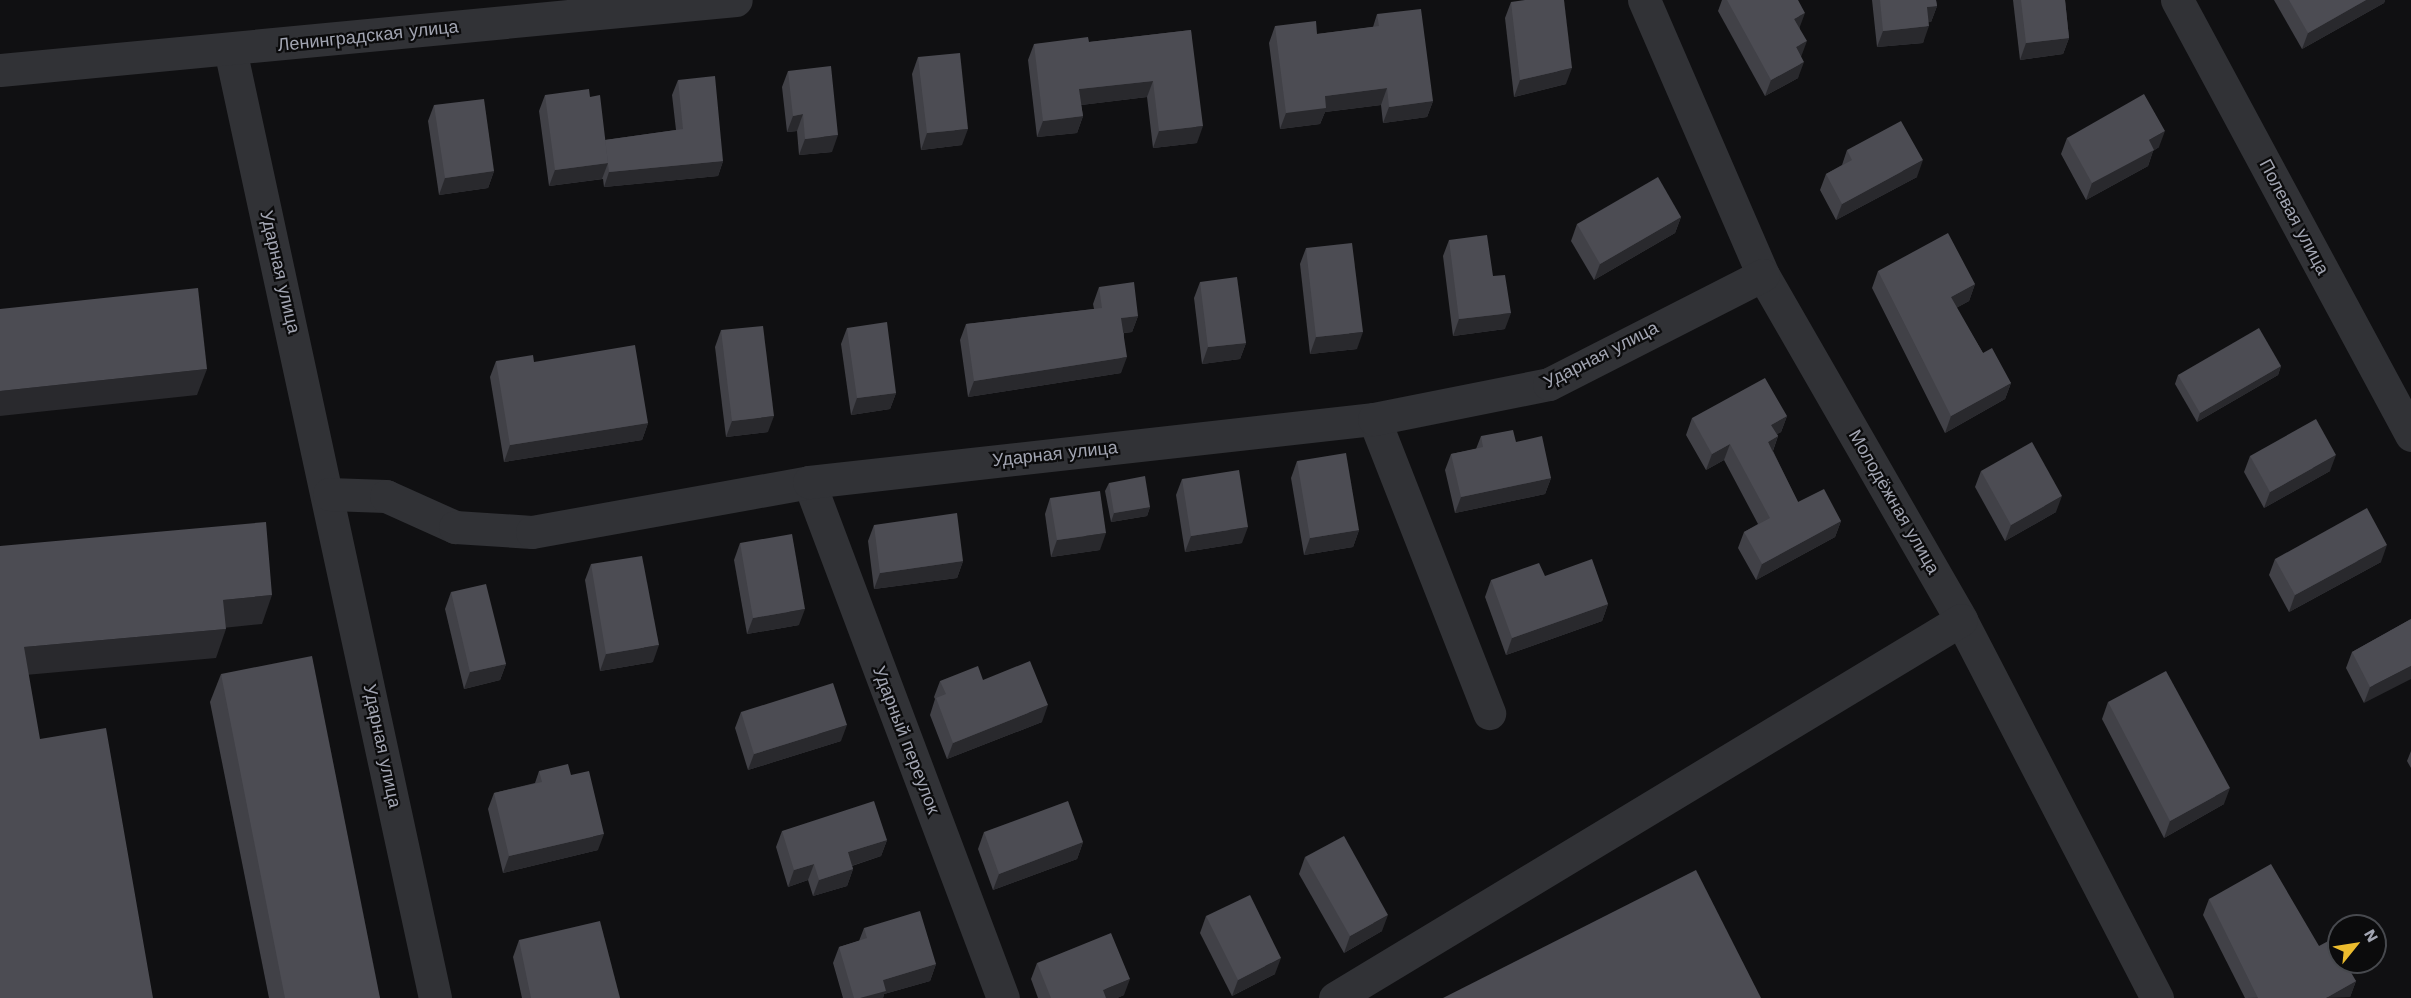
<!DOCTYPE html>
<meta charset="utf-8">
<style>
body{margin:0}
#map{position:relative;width:2411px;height:998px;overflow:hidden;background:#101012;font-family:"Work Sans",sans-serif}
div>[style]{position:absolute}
.minor>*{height:33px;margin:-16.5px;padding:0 16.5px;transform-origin:16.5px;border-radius:16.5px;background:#313236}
.wall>*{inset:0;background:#414147}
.shaded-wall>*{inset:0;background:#29292d}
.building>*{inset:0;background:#4c4c53}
span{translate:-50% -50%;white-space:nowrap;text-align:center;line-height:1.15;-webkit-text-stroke:4.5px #0b0b0c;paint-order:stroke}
.street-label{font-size:18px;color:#a2a5b2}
.north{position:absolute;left:2327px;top:914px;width:60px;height:60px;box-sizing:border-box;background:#0b0b0c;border:2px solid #47494e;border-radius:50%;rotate:60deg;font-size:16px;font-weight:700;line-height:24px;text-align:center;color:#a2a5b2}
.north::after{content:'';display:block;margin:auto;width:21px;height:27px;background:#ecbc2e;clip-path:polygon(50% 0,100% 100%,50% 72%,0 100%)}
</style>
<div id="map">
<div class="minor">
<div style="left:1644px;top:0;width:300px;rotate:66.6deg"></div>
<div style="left:1763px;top:275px;width:398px;rotate:60.1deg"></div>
<div style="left:1961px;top:620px;width:426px;rotate:62.6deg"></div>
<div style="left:2177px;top:0;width:494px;rotate:61.7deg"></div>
<div style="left:230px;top:49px;width:971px;rotate:77.81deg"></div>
<div style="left:0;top:70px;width:739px;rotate:-5.43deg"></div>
<div style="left:1374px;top:419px;width:316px;rotate:68.6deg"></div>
<div style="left:809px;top:482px;width:551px;rotate:69.4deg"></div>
<div style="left:329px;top:494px;width:57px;rotate:2deg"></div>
<div style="left:386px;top:496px;width:76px;rotate:24.2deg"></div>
<div style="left:455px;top:527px;width:77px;rotate:3.7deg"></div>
<div style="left:532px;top:532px;width:281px;rotate:-10.2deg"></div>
<div style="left:809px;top:482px;width:569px;rotate:-6.36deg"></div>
<div style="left:1374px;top:419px;width:178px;rotate:-11.3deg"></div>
<div style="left:1549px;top:384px;width:240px;rotate:-27deg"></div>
<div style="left:1335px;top:998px;width:731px;rotate:-31.13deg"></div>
</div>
<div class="wall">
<div style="clip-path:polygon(1722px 0,1798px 0,1801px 57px,1798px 78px,1765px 96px,1718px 11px)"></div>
<div style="clip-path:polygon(1872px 0,1936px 0,1937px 6px,1931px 22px,1928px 22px,1923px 43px,1877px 47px)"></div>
<div style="clip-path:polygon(2013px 0,2065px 0,2069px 38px,2063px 54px,2020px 60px)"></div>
<div style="clip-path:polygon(2274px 0,2385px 0,2384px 3px,2302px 49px)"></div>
<div style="clip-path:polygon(1511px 2px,1566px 84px,1514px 97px,1505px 18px)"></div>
<div style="clip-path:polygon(1377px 14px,1433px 101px,1427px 117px,1383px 123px,1381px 105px,1325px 112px,1320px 124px,1280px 129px,1269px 43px,1275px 26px,1317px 34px,1373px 27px)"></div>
<div style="clip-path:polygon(1191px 30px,1197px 143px,1153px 148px,1147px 97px,1081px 105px,1083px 116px,1077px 133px,1037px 137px,1028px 60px,1034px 44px,1089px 42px)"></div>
<div style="clip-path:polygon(918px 57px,962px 145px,921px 150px,912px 74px)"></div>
<div style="clip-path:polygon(788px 71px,832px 152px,799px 155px,797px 131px,787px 132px,782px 87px)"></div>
<div style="clip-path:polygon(678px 80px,723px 161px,718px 176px,604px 187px,603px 179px,549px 186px,539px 111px,545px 95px,590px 97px,605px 140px,676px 130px,672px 95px)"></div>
<div style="clip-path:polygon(434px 105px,494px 171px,488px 188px,439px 195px,428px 121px)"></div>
<div style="clip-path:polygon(2067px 138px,2159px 147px,2153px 151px,2148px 166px,2086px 200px,2061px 154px)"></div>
<div style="clip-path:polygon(1847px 150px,1917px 177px,1836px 220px,1820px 190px,1826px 174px,1842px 165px)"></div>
<div style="clip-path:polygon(1681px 217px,1675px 233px,1594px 280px,1571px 241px,1577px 224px)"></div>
<div style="clip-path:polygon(1449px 240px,1493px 276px,1505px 329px,1453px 336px,1443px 256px)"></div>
<div style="clip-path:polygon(1306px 248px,1357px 349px,1310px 354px,1300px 264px)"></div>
<div style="clip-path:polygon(1878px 271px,1975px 284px,1969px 301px,1956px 308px,1983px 353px,2011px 383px,2005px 399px,1945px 433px,1872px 288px)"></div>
<div style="clip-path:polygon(1200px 282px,1246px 343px,1240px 359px,1202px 364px,1194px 298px)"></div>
<div style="clip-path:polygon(1099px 287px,1138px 316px,1132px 332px,1124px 333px,1121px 373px,968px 397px,960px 340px,966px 324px,1094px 309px,1093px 304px)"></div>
<div style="clip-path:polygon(847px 328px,896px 393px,890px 409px,851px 415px,841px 344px)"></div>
<div style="clip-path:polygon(721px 330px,768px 432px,726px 437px,715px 347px)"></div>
<div style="clip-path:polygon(496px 361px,534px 362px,648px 423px,642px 440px,504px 462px,490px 377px)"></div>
<div style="clip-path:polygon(2281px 366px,2278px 375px,2197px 422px,2175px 384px,2178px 375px)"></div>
<div style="clip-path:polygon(1787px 416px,1781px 432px,1777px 434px,1778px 436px,1773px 451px,1798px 502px,1841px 521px,1835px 537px,1756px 580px,1738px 548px,1744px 532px,1758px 524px,1724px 460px,1706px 470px,1686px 435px,1692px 418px)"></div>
<div style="clip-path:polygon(1481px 436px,1516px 442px,1551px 478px,1545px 494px,1455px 513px,1445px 470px,1451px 454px,1476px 449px)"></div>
<div style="clip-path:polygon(2250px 456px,2330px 471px,2264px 508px,2244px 472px)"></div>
<div style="clip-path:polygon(1297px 461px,1359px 530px,1353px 547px,1304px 555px,1291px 478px)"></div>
<div style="clip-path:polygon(1981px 471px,2056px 512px,2005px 541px,1975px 487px)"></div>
<div style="clip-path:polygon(1182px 479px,1242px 543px,1185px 552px,1176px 495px)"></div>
<div style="clip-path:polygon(1109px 483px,1150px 507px,1147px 516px,1111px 522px,1105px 491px)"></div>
<div style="clip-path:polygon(1050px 498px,1100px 550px,1051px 557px,1045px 514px)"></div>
<div style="clip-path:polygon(874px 525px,963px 561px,957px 578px,874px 589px,868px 541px)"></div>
<div style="clip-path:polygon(740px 543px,799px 625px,747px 634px,734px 560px)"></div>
<div style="clip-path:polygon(2275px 559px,2381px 562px,2289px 612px,2269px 575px)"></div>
<div style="clip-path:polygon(591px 564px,653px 662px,600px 671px,585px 580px)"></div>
<div style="clip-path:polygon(1545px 576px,1608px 604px,1602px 621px,1506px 655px,1485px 597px,1491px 580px)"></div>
<div style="clip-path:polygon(451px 592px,506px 664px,500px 680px,464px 689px,445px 609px)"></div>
<div style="clip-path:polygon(2411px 619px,2364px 703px,2346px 668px,2352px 652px)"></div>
<div style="clip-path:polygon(221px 674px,380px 998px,269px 998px,210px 702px)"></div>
<div style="clip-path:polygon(983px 680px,1042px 722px,947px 759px,930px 715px,935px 699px,934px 697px,940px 681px)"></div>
<div style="clip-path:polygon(2108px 702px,2224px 804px,2164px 838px,2102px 719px)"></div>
<div style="clip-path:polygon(741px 712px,841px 741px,748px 770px,735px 728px)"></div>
<div style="clip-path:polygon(2411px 751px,2411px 768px,2407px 761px)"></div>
<div style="clip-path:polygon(539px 771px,571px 775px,598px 850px,503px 873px,488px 809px,494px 793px,535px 783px)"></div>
<div style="clip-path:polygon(782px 831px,887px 840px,881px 856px,852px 866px,853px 869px,847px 886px,813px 896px,808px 880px,788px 887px,776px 847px)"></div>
<div style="clip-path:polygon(984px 832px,1083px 842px,1077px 859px,993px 890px,978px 849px)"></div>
<div style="clip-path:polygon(1305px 857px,1382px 931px,1344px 953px,1299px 874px)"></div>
<div style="clip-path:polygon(2209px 899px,2319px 946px,2356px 981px,2350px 997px,2245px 998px,2203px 915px)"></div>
<div style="clip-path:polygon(1206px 916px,1275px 974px,1232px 996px,1200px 933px)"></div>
<div style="clip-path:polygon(864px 928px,936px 964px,930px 981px,884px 994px,883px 998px,843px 998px,833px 963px,839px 947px,859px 941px)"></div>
<div style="clip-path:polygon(519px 940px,620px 998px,522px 998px,513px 957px)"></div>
<div style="clip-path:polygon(1037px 963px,1124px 995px,1117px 998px,1038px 998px,1031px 979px)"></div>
</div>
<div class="shaded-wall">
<div style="clip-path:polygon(2366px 0,2385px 0,2384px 3px,2302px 49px,2308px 33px)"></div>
<div style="clip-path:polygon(1937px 6px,1931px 22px,1921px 23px,1927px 7px)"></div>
<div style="clip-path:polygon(1805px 13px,1799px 29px,1794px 19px)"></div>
<div style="clip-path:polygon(1929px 26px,1923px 43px,1877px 47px,1883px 31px)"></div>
<div style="clip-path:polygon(2069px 38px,2063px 54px,2020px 60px,2026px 43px)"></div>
<div style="clip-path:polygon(1807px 41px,1801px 57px,1796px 47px)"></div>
<div style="clip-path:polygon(1804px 62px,1798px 78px,1765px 96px,1771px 80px)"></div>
<div style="clip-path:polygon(1572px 68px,1566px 84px,1514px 97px,1520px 80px)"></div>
<div style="clip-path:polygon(1153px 81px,1147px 97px,1073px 106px,1079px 89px)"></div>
<div style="clip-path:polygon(1387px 88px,1381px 105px,1325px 112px,1320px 124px,1280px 129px,1286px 113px,1325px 96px)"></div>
<div style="clip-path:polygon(1433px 101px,1427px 117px,1383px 123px,1389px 107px)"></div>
<div style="clip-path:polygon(803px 114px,797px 131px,787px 132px,793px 116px)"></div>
<div style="clip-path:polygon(1083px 116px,1077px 133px,1037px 137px,1043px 121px)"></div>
<div style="clip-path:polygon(1203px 126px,1197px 143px,1153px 148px,1159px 131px)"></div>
<div style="clip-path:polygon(968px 129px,962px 145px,921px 150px,927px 133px)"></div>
<div style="clip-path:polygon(2165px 131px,2159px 147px,2153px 151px,2148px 166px,2086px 200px,2092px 183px,2149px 140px)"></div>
<div style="clip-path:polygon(838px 135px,832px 152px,799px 155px,805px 139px)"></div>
<div style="clip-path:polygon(1923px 160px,1917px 177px,1836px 220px,1842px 204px)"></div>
<div style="clip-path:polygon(723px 161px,718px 176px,604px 187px,609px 172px)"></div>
<div style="clip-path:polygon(608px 163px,602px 179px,549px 186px,555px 170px)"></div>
<div style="clip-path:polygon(494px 171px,488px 188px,439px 195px,445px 178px)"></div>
<div style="clip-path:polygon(1681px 217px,1675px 233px,1594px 280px,1600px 264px)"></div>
<div style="clip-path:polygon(1975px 284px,1969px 301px,1945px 314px,1951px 297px)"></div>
<div style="clip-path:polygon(1511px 313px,1505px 329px,1453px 336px,1459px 319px)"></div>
<div style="clip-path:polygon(1138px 316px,1132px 332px,1115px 334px,1121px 318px)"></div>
<div style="clip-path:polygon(1363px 332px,1357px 349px,1310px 354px,1316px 337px)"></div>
<div style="clip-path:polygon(1246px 343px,1240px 359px,1202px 364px,1208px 347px)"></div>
<div style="clip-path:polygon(1127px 357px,1121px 373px,968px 397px,974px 381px)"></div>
<div style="clip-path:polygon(2281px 366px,2278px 375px,2197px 422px,2200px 413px)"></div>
<div style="clip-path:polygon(207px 369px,197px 395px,0 416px,0 391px)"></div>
<div style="clip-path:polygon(2011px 383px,2005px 399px,1945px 433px,1951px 416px)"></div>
<div style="clip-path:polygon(896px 393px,890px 409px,851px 415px,857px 398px)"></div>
<div style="clip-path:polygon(774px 416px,768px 432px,726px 437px,732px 421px)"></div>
<div style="clip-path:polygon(1787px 416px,1781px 432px,1765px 441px,1771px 425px)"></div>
<div style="clip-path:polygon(648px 423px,642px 440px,504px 462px,510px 445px)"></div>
<div style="clip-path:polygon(1778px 436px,1772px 453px,1768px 442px)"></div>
<div style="clip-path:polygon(1730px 444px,1724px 460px,1706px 470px,1712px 454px)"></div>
<div style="clip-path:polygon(2336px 455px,2330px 471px,2264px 508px,2270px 492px)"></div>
<div style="clip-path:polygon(1551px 478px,1545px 494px,1455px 513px,1461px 497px)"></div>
<div style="clip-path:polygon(2062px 496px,2056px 512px,2005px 541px,2011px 525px)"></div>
<div style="clip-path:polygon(1150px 507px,1147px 516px,1111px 522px,1114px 513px)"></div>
<div style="clip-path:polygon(1841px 521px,1835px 537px,1756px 580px,1762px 564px)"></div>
<div style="clip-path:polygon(1248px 527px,1242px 543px,1185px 552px,1191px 536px)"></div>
<div style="clip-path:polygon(1359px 530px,1353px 547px,1304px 555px,1310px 538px)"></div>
<div style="clip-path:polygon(1106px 533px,1100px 550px,1051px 557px,1057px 540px)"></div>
<div style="clip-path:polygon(2387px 545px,2381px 562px,2289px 612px,2295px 595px)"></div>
<div style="clip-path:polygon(963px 561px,957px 578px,874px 589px,880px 573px)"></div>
<div style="clip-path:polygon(272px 595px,262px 624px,213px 629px,223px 600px)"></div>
<div style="clip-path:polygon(1608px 604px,1602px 621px,1506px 655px,1512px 638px)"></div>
<div style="clip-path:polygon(805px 609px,799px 625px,747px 634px,753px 618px)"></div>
<div style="clip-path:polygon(226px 629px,216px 658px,14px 676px,24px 647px)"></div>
<div style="clip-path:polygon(659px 645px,653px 662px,600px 671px,606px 654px)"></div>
<div style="clip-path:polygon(506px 664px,500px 680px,464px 689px,470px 672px)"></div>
<div style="clip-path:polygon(2411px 666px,2411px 679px,2364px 703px,2370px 687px)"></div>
<div style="clip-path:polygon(1048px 705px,1042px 722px,947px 759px,953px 743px)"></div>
<div style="clip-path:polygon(847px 725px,841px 741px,748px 770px,754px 754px)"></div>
<div style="clip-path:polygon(2230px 788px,2224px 804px,2164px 838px,2170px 821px)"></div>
<div style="clip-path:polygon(604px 834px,598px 850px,503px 873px,509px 856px)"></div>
<div style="clip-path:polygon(887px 840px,881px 856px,842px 869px,848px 852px)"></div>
<div style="clip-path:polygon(1083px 842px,1077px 859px,993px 890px,999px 874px)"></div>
<div style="clip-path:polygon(814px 864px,808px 880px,788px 887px,794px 870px)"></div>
<div style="clip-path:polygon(853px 869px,847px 886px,813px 896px,819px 880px)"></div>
<div style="clip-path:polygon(1388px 915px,1382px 931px,1344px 953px,1350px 936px)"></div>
<div style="clip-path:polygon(1281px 958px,1275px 974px,1232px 996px,1238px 980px)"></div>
<div style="clip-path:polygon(936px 964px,930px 981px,884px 994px,883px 998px,860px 998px,883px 980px)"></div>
<div style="clip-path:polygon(1130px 979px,1124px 995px,1117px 998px,1100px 998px,1103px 990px)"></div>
<div style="clip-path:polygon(2356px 981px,2350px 997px,2326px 998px)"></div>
</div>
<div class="building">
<div style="clip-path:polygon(1525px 0,1564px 0,1572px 68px,1520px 80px,1511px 2px)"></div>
<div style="clip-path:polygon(1727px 0,1798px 0,1805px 13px,1794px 19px,1807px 41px,1796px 47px,1804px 62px,1771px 80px)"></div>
<div style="clip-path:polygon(1880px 0,1936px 0,1937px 6px,1927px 7px,1929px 26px,1883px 31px)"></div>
<div style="clip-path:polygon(2021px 0,2065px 0,2069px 38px,2026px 43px)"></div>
<div style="clip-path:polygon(2289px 0,2366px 0,2308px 33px)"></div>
<div style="clip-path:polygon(1421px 9px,1433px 101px,1389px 107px,1387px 88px,1325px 96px,1326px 108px,1286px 113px,1275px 26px,1316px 21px,1317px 34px,1379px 26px,1377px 14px)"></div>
<div style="clip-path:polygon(1191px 30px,1203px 126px,1159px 131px,1153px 81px,1079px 89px,1083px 116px,1043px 121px,1034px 44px,1088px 37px,1089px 42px)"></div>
<div style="clip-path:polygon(960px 53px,968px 129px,927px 133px,918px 57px)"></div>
<div style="clip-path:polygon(831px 66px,838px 135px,805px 139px,803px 114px,793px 116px,788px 71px)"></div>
<div style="clip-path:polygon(715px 76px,723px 161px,609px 172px,605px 140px,683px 129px,678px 80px)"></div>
<div style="clip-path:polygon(589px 89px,590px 97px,600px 95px,608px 163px,555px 170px,545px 95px)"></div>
<div style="clip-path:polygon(2144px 94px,2165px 131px,2149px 140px,2154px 150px,2092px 183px,2067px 138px)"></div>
<div style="clip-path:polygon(484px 99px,494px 171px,445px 178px,434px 105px)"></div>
<div style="clip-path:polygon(1901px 121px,1923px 160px,1842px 204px,1826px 174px,1852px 160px,1847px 150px)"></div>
<div style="clip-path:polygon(1658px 177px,1681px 217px,1600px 264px,1577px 224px)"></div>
<div style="clip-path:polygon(1948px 233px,1975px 284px,1951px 297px,1983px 353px,1992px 348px,2011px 383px,1951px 416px,1878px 271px)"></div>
<div style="clip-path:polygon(1487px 235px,1493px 276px,1505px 275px,1511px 313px,1459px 319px,1449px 240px)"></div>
<div style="clip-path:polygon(1352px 243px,1363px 332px,1316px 337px,1306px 248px)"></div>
<div style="clip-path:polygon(1237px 277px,1246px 343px,1208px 347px,1200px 282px)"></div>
<div style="clip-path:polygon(1134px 282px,1138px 316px,1121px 318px,1127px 357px,974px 381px,966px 324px,1102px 308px,1099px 287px)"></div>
<div style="clip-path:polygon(198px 288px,207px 369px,0 391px,0 309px)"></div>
<div style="clip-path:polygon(887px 322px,896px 393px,857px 398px,847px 328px)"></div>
<div style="clip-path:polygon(763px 326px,774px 416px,732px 421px,721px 330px)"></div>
<div style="clip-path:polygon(2259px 328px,2281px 366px,2200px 413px,2178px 375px)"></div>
<div style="clip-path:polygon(635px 345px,648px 423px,510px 445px,496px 361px,533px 355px,534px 362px)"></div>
<div style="clip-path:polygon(1765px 378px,1787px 416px,1771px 425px,1778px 436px,1768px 442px,1798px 502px,1824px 489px,1841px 521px,1762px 564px,1744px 532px,1770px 518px,1730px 444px,1712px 454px,1692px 418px)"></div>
<div style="clip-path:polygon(2316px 419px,2336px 455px,2270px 492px,2250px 456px)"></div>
<div style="clip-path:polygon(1513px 430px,1516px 442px,1542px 436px,1551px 478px,1461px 497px,1451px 454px,1483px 447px,1481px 436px)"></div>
<div style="clip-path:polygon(2032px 442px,2062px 496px,2011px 525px,1981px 471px)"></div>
<div style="clip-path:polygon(1346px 453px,1359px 530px,1310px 538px,1297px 461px)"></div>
<div style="clip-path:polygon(1239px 470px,1248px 527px,1191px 536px,1182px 479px)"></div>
<div style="clip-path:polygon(1145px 476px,1150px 507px,1114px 513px,1109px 483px)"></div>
<div style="clip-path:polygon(1100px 491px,1106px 533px,1057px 540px,1050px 498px)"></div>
<div style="clip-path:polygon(2367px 508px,2387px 545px,2295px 595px,2275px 559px)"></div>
<div style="clip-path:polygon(957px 513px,963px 561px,880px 573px,874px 525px)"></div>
<div style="clip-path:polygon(266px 522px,272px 595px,223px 600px,226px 629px,24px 647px,40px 739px,106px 728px,153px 998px,0 998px,0 546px)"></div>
<div style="clip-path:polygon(792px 534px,805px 609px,753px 618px,740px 543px)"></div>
<div style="clip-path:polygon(642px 556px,659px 645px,606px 654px,591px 564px)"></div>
<div style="clip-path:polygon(1592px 559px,1608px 604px,1512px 638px,1491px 580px,1539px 563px,1545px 576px)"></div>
<div style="clip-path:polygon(486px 584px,506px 664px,470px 672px,451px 592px)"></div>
<div style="clip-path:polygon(2411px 619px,2411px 666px,2370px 687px,2352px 652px)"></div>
<div style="clip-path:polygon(312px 656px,380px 998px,285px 998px,221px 674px)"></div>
<div style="clip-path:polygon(1030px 661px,1048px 705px,953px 743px,936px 698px,946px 694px,940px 681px,978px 666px,983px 680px)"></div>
<div style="clip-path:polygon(2166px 671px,2230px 788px,2170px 821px,2108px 702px)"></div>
<div style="clip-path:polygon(833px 683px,847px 725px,754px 754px,741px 712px)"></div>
<div style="clip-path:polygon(568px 764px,571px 775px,589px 771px,604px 834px,509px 856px,494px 793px,542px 782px,539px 771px)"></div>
<div style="clip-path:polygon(874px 801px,887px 840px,848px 852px,853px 869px,819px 880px,814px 864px,794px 870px,782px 831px)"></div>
<div style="clip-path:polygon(1068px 801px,1083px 842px,999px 874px,984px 832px)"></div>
<div style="clip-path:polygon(1344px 836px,1388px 915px,1350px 936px,1305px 857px)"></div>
<div style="clip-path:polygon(2271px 864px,2319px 946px,2332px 939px,2339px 951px,2339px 962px,2345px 962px,2356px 981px,2326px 998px,2258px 998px,2209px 899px)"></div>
<div style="clip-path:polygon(1696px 870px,1761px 998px,1443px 998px)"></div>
<div style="clip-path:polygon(1250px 895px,1281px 958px,1238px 980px,1206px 916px)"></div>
<div style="clip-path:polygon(920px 911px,936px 964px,883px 980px,886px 991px,860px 998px,854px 998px,839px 947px,867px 938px,864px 928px)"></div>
<div style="clip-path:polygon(600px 921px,620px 998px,531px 998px,519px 940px)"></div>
<div style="clip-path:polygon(1111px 933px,1130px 979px,1103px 990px,1106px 998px,1051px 998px,1037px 963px)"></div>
</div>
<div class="street-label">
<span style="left:368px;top:36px;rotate:-6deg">Ленинградская улица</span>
<span style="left:2294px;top:217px;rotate:62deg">Полевая улица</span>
<span style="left:280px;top:272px;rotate:77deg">Ударная улица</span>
<span style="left:1601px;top:355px;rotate:-27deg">Ударная улица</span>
<span style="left:1055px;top:454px;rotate:-6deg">Ударная улица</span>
<span style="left:1894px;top:502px;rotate:60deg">Молодёжная улица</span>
<span style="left:906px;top:740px;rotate:69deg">Ударный переулок</span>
<span style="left:382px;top:746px;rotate:78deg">Ударная улица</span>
</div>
<div class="north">N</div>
</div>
